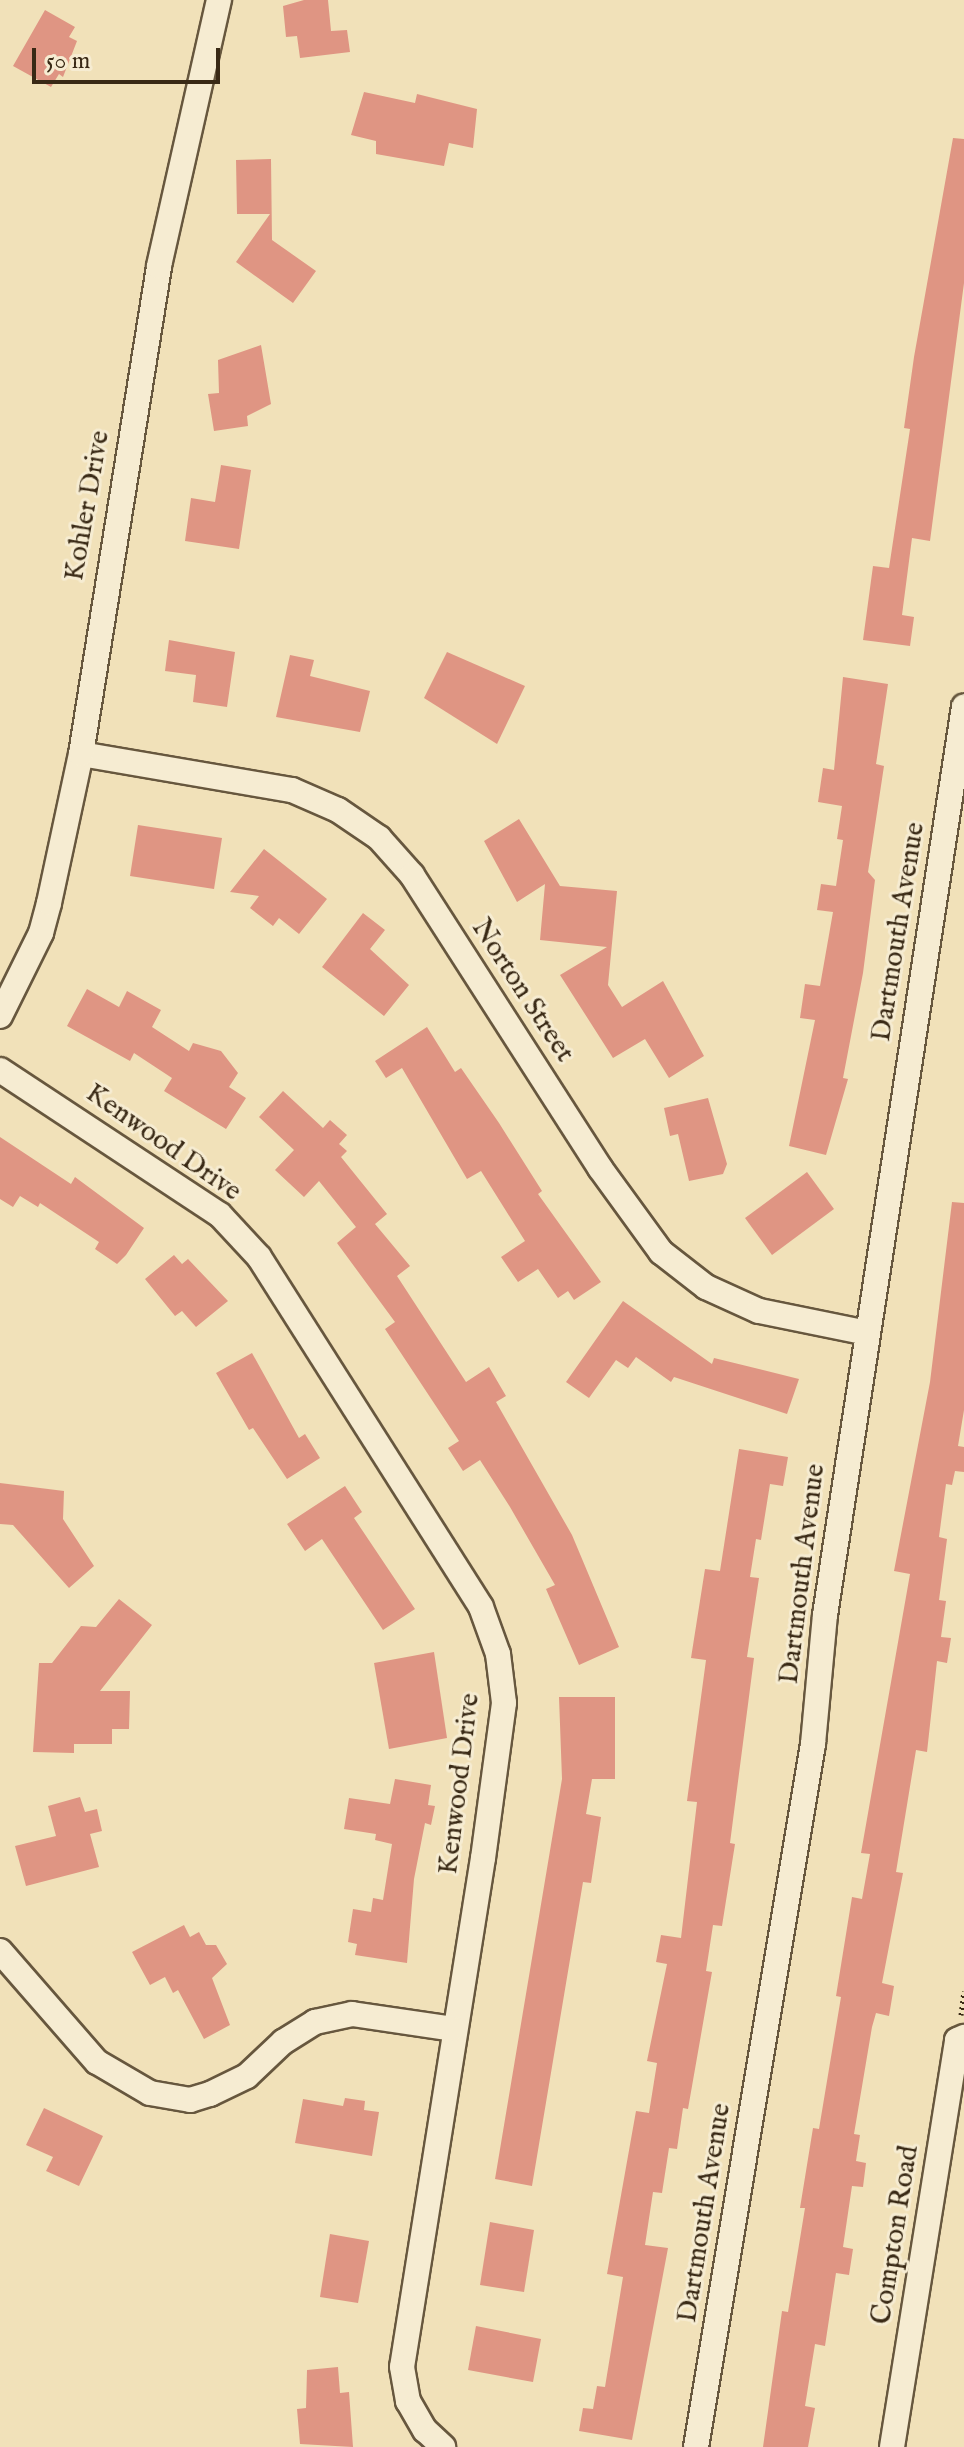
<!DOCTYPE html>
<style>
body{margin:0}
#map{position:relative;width:964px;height:2447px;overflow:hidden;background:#f1e1b9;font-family:"IM FELL English",serif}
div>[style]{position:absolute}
.building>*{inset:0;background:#df9583}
.path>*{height:5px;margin-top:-2.5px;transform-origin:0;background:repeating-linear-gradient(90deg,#392915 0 2px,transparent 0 6px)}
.roads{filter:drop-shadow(2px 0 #67573e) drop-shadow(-2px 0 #67573e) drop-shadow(0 2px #67573e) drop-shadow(0 -2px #67573e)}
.street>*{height:24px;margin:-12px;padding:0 12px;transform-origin:12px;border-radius:12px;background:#f6ecd2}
span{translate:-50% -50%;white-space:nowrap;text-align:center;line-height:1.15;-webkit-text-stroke:6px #f6ecd2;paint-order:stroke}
.street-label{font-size:28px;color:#392915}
.scale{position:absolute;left:32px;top:48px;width:188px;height:36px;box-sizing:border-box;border:4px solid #392915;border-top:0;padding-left:10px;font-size:24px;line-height:28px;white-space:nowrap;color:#392915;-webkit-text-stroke:6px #f6ecd2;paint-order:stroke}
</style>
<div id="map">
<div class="building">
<div style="clip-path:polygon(304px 0,328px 0,331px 31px,347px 30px,350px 52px,300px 58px,297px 36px,286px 37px,283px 6px)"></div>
<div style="clip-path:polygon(45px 10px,75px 27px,69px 37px,77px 41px,63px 77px,59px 74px,51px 87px,13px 66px)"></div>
<div style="clip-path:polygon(364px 92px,415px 103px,417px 94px,477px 109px,473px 148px,449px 143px,444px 166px,376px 154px,376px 141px,351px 135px)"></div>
<div style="clip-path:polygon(953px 138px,964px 139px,964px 283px,930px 541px,912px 538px,902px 615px,914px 617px,910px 646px,863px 640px,873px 566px,889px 568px,910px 429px,904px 428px,914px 357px)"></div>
<div style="clip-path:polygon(271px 159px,272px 240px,316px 271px,293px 303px,236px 262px,270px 214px,237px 214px,236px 160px)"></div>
<div style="clip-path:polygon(261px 345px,271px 404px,247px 416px,248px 426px,214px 431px,208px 394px,219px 393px,218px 360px)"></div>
<div style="clip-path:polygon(221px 465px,251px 470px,239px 549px,185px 541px,191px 498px,215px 502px)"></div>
<div style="clip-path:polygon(169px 640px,235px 652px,227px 707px,193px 702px,196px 675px,165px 671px)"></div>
<div style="clip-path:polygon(447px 652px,525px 686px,497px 744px,424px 698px)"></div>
<div style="clip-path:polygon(290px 655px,314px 660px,310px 676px,370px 691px,360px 732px,276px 717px)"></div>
<div style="clip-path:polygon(843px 677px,888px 684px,876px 764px,884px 766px,868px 872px,875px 880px,863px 973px,843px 1078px,848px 1079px,826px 1155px,789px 1146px,815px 1020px,800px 1018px,805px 984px,820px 986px,833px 912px,817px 910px,821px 884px,836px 886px,843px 840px,837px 839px,842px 806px,818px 802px,823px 768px,834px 770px)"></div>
<div style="clip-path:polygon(519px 819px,560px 886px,617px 891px,608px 985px,622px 1007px,663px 981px,704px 1056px,669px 1078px,645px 1039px,613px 1058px,560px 975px,607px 947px,540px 940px,545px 884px,517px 902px,484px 841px)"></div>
<div style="clip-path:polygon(138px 825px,222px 838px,214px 889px,130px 876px)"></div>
<div style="clip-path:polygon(264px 849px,327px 899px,299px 934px,279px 918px,273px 926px,250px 908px,259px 896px,230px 892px)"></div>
<div style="clip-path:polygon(363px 913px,385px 930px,370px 949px,409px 985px,384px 1016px,322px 967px)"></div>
<div style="clip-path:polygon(87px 989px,119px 1007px,127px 991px,161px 1010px,152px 1027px,189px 1051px,193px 1043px,221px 1051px,238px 1073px,229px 1087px,246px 1098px,226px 1129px,164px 1091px,172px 1078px,134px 1053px,130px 1061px,67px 1026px)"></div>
<div style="clip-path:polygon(427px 1027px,455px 1072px,461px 1068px,499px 1123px,542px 1191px,538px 1194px,601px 1282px,574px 1300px,568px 1291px,558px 1298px,538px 1269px,518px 1282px,501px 1257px,525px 1241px,481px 1171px,467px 1179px,402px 1068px,386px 1078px,375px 1061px)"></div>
<div style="clip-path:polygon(283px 1091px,323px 1128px,330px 1120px,347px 1135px,339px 1144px,347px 1151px,341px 1157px,387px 1214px,375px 1224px,410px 1266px,397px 1276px,466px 1382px,489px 1367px,506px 1396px,496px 1402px,572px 1535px,619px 1647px,579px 1665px,546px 1589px,555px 1585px,510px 1507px,480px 1460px,463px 1471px,448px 1448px,459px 1441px,385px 1329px,395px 1322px,337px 1243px,356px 1227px,319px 1181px,304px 1197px,275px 1170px,294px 1150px,259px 1117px)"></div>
<div style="clip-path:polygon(708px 1098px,727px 1164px,723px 1174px,689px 1181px,678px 1134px,670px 1136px,664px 1108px)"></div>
<div style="clip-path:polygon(0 1137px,71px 1184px,75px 1177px,144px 1228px,126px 1255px,117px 1264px,95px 1249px,99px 1242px,40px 1203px,38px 1207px,20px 1196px,13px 1207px,0 1199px)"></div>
<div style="clip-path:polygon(807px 1172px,834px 1209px,772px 1255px,745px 1218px)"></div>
<div style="clip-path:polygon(952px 1202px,964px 1203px,964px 1410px,958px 1446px,964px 1447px,964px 1472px,955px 1471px,952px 1485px,946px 1484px,939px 1537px,947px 1539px,939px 1600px,946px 1601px,941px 1637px,951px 1638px,947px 1663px,937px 1661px,927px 1752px,916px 1750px,896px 1872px,903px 1873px,882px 1983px,894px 1986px,889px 2016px,876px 2013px,872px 2027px,854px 2134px,860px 2135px,856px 2161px,866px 2163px,863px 2187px,852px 2186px,843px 2247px,853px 2249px,849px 2275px,836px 2273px,825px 2346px,815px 2344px,805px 2406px,815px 2408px,808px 2447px,763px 2447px,782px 2311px,788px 2312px,805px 2208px,800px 2208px,813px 2128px,819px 2129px,841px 1997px,836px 1996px,852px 1897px,862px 1899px,870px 1854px,861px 1853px,910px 1574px,894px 1571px,930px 1382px)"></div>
<div style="clip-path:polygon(174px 1255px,182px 1264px,188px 1259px,228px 1301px,196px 1327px,182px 1311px,175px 1316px,145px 1279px)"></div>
<div style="clip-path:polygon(623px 1301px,712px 1364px,714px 1358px,799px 1379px,787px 1414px,674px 1377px,671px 1382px,636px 1357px,628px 1368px,616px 1360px,589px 1398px,566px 1382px)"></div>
<div style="clip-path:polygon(252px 1353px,299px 1438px,305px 1434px,320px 1458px,287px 1479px,253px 1428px,249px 1430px,216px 1373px)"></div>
<div style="clip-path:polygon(739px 1449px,788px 1457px,783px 1486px,770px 1484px,761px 1540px,756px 1539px,750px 1577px,759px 1578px,747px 1657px,754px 1658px,730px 1843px,735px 1844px,722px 1926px,713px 1925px,706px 1971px,712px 1972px,688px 2109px,683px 2108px,677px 2149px,669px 2148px,662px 2193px,653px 2192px,645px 2245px,668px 2248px,632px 2440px,579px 2431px,583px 2408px,593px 2409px,597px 2386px,605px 2387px,623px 2277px,607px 2274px,636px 2111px,649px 2113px,657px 2063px,647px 2061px,667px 1964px,656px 1962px,661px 1935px,681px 1938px,697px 1802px,687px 1801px,706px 1660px,691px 1658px,705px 1569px,720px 1571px)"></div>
<div style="clip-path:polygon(0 1483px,64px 1491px,63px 1519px,94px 1566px,69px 1588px,13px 1525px,0 1524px)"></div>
<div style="clip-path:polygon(345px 1486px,362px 1512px,354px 1518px,415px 1609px,383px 1630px,322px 1539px,305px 1551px,287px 1524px)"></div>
<div style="clip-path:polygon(119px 1599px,152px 1625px,100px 1691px,130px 1691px,129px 1729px,112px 1729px,112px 1744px,74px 1744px,74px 1753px,33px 1752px,39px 1663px,52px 1663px,81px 1626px,96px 1627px)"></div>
<div style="clip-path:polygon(434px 1652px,447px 1738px,389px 1749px,374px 1663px)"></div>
<div style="clip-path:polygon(559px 1697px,615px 1697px,615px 1779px,592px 1779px,586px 1814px,601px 1817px,591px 1883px,583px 1882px,532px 2186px,495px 2179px,562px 1779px)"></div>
<div style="clip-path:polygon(395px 1779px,431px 1785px,428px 1805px,435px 1806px,431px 1825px,425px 1823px,414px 1879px,407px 1963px,355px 1955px,357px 1944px,348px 1942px,353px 1909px,371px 1912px,373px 1898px,383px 1900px,392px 1844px,375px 1840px,376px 1834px,344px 1829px,349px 1798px,390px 1804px)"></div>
<div style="clip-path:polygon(80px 1797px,85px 1812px,97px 1809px,102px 1831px,90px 1834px,99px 1867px,26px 1886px,15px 1846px,56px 1836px,48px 1806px)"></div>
<div style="clip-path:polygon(184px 1925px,190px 1937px,199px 1932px,206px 1945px,216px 1945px,227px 1964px,212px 1978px,230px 2025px,204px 2039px,178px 1990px,173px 1993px,165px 1977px,150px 1985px,132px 1952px)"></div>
<div style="clip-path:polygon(345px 2098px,365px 2101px,364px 2110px,379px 2112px,372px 2156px,295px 2143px,303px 2099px,343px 2106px)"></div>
<div style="clip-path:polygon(44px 2108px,103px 2136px,79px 2186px,46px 2171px,53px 2157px,26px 2145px)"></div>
<div style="clip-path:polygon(490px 2222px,534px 2230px,524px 2292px,480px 2285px)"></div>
<div style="clip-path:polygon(330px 2234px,369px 2241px,358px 2303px,320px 2297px)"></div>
<div style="clip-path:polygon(476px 2326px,541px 2339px,533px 2382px,468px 2370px)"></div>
<div style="clip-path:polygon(338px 2367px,340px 2393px,349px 2392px,353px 2447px,300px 2444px,297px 2409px,306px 2408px,307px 2370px)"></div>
</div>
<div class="path">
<div style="left:961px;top:2015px;width:24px;rotate:-83deg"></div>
</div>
<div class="roads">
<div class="street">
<div style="left:81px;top:754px;width:214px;rotate:9.7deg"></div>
<div style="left:292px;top:790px;width:50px;rotate:23.5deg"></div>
<div style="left:338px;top:810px;width:50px;rotate:34.3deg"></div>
<div style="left:379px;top:838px;width:50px;rotate:48.3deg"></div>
<div style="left:412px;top:875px;width:348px;rotate:57.3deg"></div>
<div style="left:600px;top:1168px;width:104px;rotate:54deg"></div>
<div style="left:661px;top:1252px;width:57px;rotate:37.9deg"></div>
<div style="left:706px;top:1287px;width:58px;rotate:24.4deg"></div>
<div style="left:759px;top:1311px;width:110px;rotate:11.5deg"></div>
<div style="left:0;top:1016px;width:93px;rotate:-63.7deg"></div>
<div style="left:41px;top:933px;width:31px;rotate:-75deg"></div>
<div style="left:49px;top:903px;width:152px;rotate:-77.9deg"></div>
<div style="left:81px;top:754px;width:494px;rotate:-80.9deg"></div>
<div style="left:159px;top:266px;width:273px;rotate:-77.3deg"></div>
<div style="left:0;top:1070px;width:263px;rotate:33.4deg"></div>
<div style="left:220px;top:1215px;width:57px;rotate:47.1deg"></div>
<div style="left:259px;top:1257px;width:414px;rotate:57.6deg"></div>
<div style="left:481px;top:1607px;width:50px;rotate:70.1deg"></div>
<div style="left:498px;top:1654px;width:49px;rotate:83deg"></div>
<div style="left:504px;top:1703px;width:156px;rotate:97.7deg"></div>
<div style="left:483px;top:1858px;width:515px;rotate:99.04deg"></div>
<div style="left:402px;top:2367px;width:35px;rotate:80deg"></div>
<div style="left:408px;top:2401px;width:34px;rotate:60deg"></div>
<div style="left:425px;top:2430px;width:25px;rotate:43deg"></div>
<div style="left:0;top:1951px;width:147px;rotate:48.9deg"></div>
<div style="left:97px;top:2062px;width:61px;rotate:30.3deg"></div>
<div style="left:150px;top:2093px;width:41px;rotate:9.9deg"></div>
<div style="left:190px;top:2100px;width:21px;rotate:-17deg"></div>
<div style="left:210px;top:2094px;width:41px;rotate:-25.9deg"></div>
<div style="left:247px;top:2076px;width:50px;rotate:-43.4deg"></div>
<div style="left:283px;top:2042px;width:38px;rotate:-32deg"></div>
<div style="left:315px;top:2022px;width:38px;rotate:-12deg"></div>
<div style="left:352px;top:2014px;width:102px;rotate:8.4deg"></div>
<div style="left:696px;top:2447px;width:713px;rotate:-80.55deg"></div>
<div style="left:813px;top:1744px;width:130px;rotate:-84.7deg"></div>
<div style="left:825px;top:1615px;width:919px;rotate:-81.3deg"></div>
<div style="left:892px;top:2447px;width:412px;rotate:-80.9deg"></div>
<div style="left:957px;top:2040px;width:8px;rotate:-23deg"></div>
</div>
</div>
<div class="street-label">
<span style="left:88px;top:506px;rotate:-80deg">Kohler Drive</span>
<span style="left:899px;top:932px;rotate:-81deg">Dartmouth Avenue</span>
<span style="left:522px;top:991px;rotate:57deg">Norton Street</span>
<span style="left:163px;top:1143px;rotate:35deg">Kenwood Drive</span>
<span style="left:803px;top:1574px;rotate:-83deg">Dartmouth Avenue</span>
<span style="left:460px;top:1784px;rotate:-83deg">Kenwood Drive</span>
<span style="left:705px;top:2213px;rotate:-81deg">Dartmouth Avenue</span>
<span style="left:896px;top:2235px;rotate:-81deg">Compton Road</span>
</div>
<div class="scale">50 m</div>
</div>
